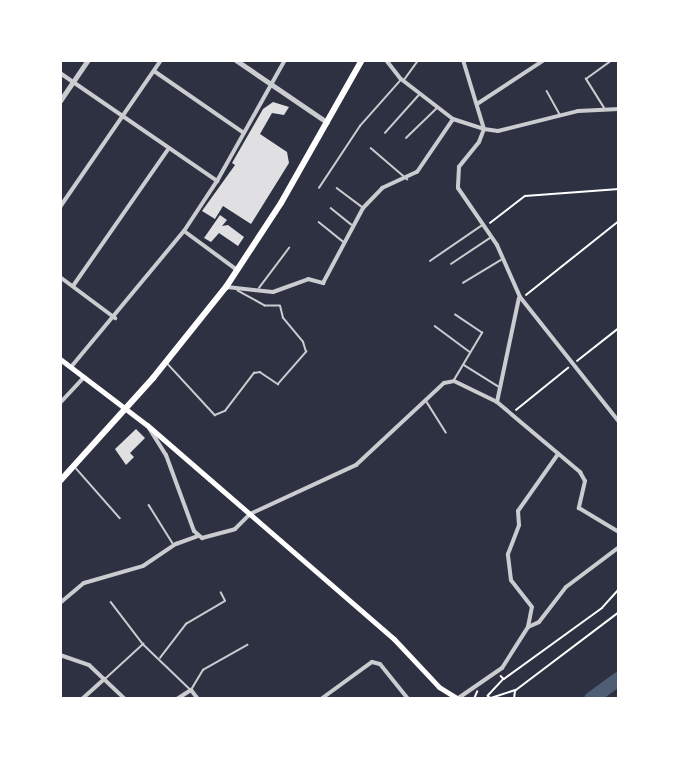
<!DOCTYPE html>
<style>
body{margin:0}
#map{position:relative;width:679px;height:759px;overflow:hidden;background:#2d3142;font-family:Commissioner,sans-serif}
div>[style]{position:absolute}
.river>*{height:14px;margin:-7px;padding:0 7px;transform-origin:7px;border-radius:7px;background:#4f5d75}
.building>*{inset:0;background:#e0e0e3}
.path>*{height:1.5px;margin:-0.75px;padding:0 0.75px;transform-origin:0.75px;border-radius:0.75px;background:#fff}
.service>*{height:1.5px;margin:-0.75px;padding:0 0.75px;transform-origin:0.75px;border-radius:0.75px;background:#caccd0}
.minor>*{height:4px;margin:-2px;padding:0 2px;transform-origin:2px;border-radius:2px;background:#caccd0}
.tertiary>*{height:4.5px;margin:-2.25px;padding:0 2.25px;transform-origin:2.25px;border-radius:2.25px;background:#caccd0}
.secondary>*{height:5px;margin:-2.5px;padding:0 2.5px;transform-origin:2.5px;border-radius:2.5px;background:#fff}
.primary>*{height:6px;margin:-3px;padding:0 3px;transform-origin:3px;border-radius:3px;background:#fff}
span{translate:-50% -50%;white-space:nowrap;text-align:center;line-height:1.15;-webkit-text-stroke:4.5px #fff;paint-order:stroke}
.frame{position:absolute;inset:0;border:62px solid #fff;pointer-events:none}
</style>
<div id="map">
<div class="river">
<div style="left:591px;top:699px;width:34px;rotate:-36deg"></div>
</div>
<div class="building">
<div style="clip-path:polygon(273px 102px,289px 107px,284px 115px,272px 113px,260px 134px,287px 152px,289px 163px,251px 224px,223px 206px,215px 219px,202px 211px,235px 165px,232px 163px,263px 109px)"></div>
<div style="clip-path:polygon(220px 215px,227px 220px,222px 226px,228px 225px,244px 237px,238px 246px,219px 233px,211px 242px,204px 238px)"></div>
<div style="clip-path:polygon(136px 429px,145px 438px,130px 453px,134px 457px,126px 465px,115px 449px)"></div>
</div>
<div class="path">
<div style="left:490px;top:223px;width:44px;rotate:-37.6deg"></div>
<div style="left:525px;top:196px;width:94px;rotate:-4.3deg"></div>
<div style="left:526px;top:295px;width:119px;rotate:-38.5deg"></div>
<div style="left:577px;top:361px;width:53px;rotate:-38.2deg"></div>
<div style="left:516px;top:410px;width:67px;rotate:-38.9deg"></div>
<div style="left:501px;top:676px;width:4px;rotate:45deg"></div>
<div style="left:504px;top:679px;width:23px;rotate:133deg"></div>
<div style="left:488px;top:696px;width:4px;rotate:34deg"></div>
<div style="left:491px;top:698px;width:26px;rotate:-18deg"></div>
<div style="left:516px;top:690px;width:129px;rotate:-37.1deg"></div>
<div style="left:504px;top:679px;width:121px;rotate:-35.9deg"></div>
<div style="left:602px;top:608px;width:25px;rotate:-48deg"></div>
<div style="left:474px;top:699px;width:8px;rotate:-67deg"></div>
<div style="left:514px;top:699px;width:8px;rotate:-83deg"></div>
</div>
<div class="service">
<div style="left:404px;top:80px;width:22px;rotate:-54deg"></div>
<div style="left:547px;top:91px;width:26px;rotate:61deg"></div>
<div style="left:604px;top:108px;width:34px;rotate:-122deg"></div>
<div style="left:586px;top:79px;width:32px;rotate:-36deg"></div>
<div style="left:385px;top:133px;width:50px;rotate:-48.3deg"></div>
<div style="left:406px;top:138px;width:43px;rotate:-44.1deg"></div>
<div style="left:371px;top:148px;width:48px;rotate:40.7deg"></div>
<div style="left:319px;top:188px;width:74px;rotate:-56.5deg"></div>
<div style="left:360px;top:126px;width:60px;rotate:-48.4deg"></div>
<div style="left:337px;top:188px;width:31px;rotate:37deg"></div>
<div style="left:331px;top:208px;width:26px;rotate:39deg"></div>
<div style="left:319px;top:222px;width:32px;rotate:39deg"></div>
<div style="left:430px;top:261px;width:62px;rotate:-34.5deg"></div>
<div style="left:451px;top:264px;width:47px;rotate:-33.7deg"></div>
<div style="left:463px;top:283px;width:44px;rotate:-31.2deg"></div>
<div style="left:259px;top:288px;width:50px;rotate:-53.1deg"></div>
<div style="left:435px;top:326px;width:44px;rotate:36.6deg"></div>
<div style="left:167px;top:363px;width:71px;rotate:47.3deg"></div>
<div style="left:215px;top:415px;width:11px;rotate:-22deg"></div>
<div style="left:225px;top:411px;width:48px;rotate:-52.7deg"></div>
<div style="left:254px;top:373px;width:6px;rotate:-9deg"></div>
<div style="left:260px;top:372px;width:22px;rotate:34deg"></div>
<div style="left:278px;top:384px;width:43px;rotate:-48.8deg"></div>
<div style="left:306px;top:352px;width:10px;rotate:-107deg"></div>
<div style="left:303px;top:342px;width:31px;rotate:-130deg"></div>
<div style="left:283px;top:318px;width:12px;rotate:-104deg"></div>
<div style="left:280px;top:306px;width:15px;rotate:180deg"></div>
<div style="left:265px;top:306px;width:31px;rotate:-151deg"></div>
<div style="left:464px;top:365px;width:40px;rotate:32deg"></div>
<div style="left:454px;top:380px;width:55px;rotate:-59.2deg"></div>
<div style="left:482px;top:333px;width:32px;rotate:-146deg"></div>
<div style="left:427px;top:402px;width:36px;rotate:58deg"></div>
<div style="left:75px;top:467px;width:68px;rotate:48.6deg"></div>
<div style="left:149px;top:505px;width:47px;rotate:58deg"></div>
<div style="left:111px;top:602px;width:53px;rotate:52.7deg"></div>
<div style="left:160px;top:658px;width:43px;rotate:-52.6deg"></div>
<div style="left:186px;top:624px;width:45px;rotate:-30.5deg"></div>
<div style="left:225px;top:601px;width:9px;rotate:-117deg"></div>
<div style="left:105px;top:679px;width:52px;rotate:-42.6deg"></div>
<div style="left:143px;top:644px;width:66px;rotate:43.8deg"></div>
<div style="left:191px;top:690px;width:23px;rotate:-59deg"></div>
<div style="left:203px;top:670px;width:51px;rotate:-29.6deg"></div>
</div>
<div class="minor">
<div style="left:386px;top:60px;width:24px;rotate:52deg"></div>
<div style="left:401px;top:79px;width:66px;rotate:37.6deg"></div>
<div style="left:453px;top:119px;width:33px;rotate:18deg"></div>
<div style="left:484px;top:129px;width:14px;rotate:8deg"></div>
<div style="left:498px;top:131px;width:82px;rotate:-14deg"></div>
<div style="left:578px;top:111px;width:41px;rotate:-2.8deg"></div>
<div style="left:463px;top:60px;width:72px;rotate:73.1deg"></div>
<div style="left:484px;top:129px;width:14px;rotate:111deg"></div>
<div style="left:479px;top:142px;width:32px;rotate:129deg"></div>
<div style="left:459px;top:167px;width:21px;rotate:93deg"></div>
<div style="left:458px;top:188px;width:69px;rotate:55.6deg"></div>
<div style="left:497px;top:245px;width:57px;rotate:66.1deg"></div>
<div style="left:520px;top:297px;width:159px;rotate:51.6deg"></div>
<div style="left:154px;top:71px;width:109px;rotate:34.6deg"></div>
<div style="left:60px;top:73px;width:191px;rotate:34.5deg"></div>
<div style="left:477px;top:104px;width:80px;rotate:-33.3deg"></div>
<div style="left:60px;top:207px;width:178px;rotate:-55.5deg"></div>
<div style="left:184px;top:231px;width:66px;rotate:36.3deg"></div>
<div style="left:60px;top:277px;width:69px;rotate:36.7deg"></div>
<div style="left:73px;top:286px;width:168px;rotate:-55.2deg"></div>
<div style="left:227px;top:287px;width:46px;rotate:6.2deg"></div>
<div style="left:273px;top:292px;width:37px;rotate:-20deg"></div>
<div style="left:308px;top:279px;width:16px;rotate:15deg"></div>
<div style="left:323px;top:283px;width:85px;rotate:-61.9deg"></div>
<div style="left:363px;top:208px;width:28px;rotate:-46deg"></div>
<div style="left:382px;top:188px;width:38px;rotate:-25deg"></div>
<div style="left:417px;top:172px;width:64px;rotate:-55.8deg"></div>
<div style="left:71px;top:367px;width:177px;rotate:-50.3deg"></div>
<div style="left:184px;top:231px;width:60px;rotate:-56.6deg"></div>
<div style="left:217px;top:181px;width:139px;rotate:-60.7deg"></div>
<div style="left:497px;top:402px;width:106px;rotate:-78.1deg"></div>
<div style="left:60px;top:403px;width:35px;rotate:-47deg"></div>
<div style="left:149px;top:428px;width:32px;rotate:58deg"></div>
<div style="left:166px;top:455px;width:81px;rotate:69.8deg"></div>
<div style="left:194px;top:531px;width:11px;rotate:41deg"></div>
<div style="left:202px;top:538px;width:34px;rotate:-15deg"></div>
<div style="left:235px;top:529px;width:21px;rotate:-45deg"></div>
<div style="left:250px;top:514px;width:117px;rotate:-24.8deg"></div>
<div style="left:356px;top:465px;width:120px;rotate:-43deg"></div>
<div style="left:444px;top:383px;width:10px;rotate:-11deg"></div>
<div style="left:454px;top:381px;width:48px;rotate:26deg"></div>
<div style="left:497px;top:402px;width:109px;rotate:40.1deg"></div>
<div style="left:580px;top:472px;width:10px;rotate:61deg"></div>
<div style="left:585px;top:481px;width:28px;rotate:103deg"></div>
<div style="left:579px;top:508px;width:47px;rotate:31deg"></div>
<div style="left:60px;top:603px;width:31px;rotate:-40deg"></div>
<div style="left:84px;top:583px;width:61px;rotate:-16.1deg"></div>
<div style="left:143px;top:566px;width:40px;rotate:-34deg"></div>
<div style="left:176px;top:544px;width:23px;rotate:-20deg"></div>
<div style="left:528px;top:627px;width:12px;rotate:-24deg"></div>
<div style="left:539px;top:622px;width:44px;rotate:-52.4deg"></div>
<div style="left:566px;top:587px;width:66px;rotate:-37deg"></div>
<div style="left:60px;top:655px;width:31px;rotate:19deg"></div>
<div style="left:89px;top:665px;width:50px;rotate:43.4deg"></div>
<div style="left:82px;top:699px;width:30px;rotate:-42deg"></div>
<div style="left:177px;top:699px;width:17px;rotate:-33deg"></div>
<div style="left:191px;top:690px;width:11px;rotate:52deg"></div>
<div style="left:321px;top:699px;width:63px;rotate:-36deg"></div>
<div style="left:372px;top:662px;width:8px;rotate:14deg"></div>
<div style="left:380px;top:664px;width:45px;rotate:51.3deg"></div>
<div style="left:457px;top:699px;width:55px;rotate:-34.6deg"></div>
<div style="left:502px;top:668px;width:49px;rotate:-57.6deg"></div>
<div style="left:528px;top:627px;width:20px;rotate:-79deg"></div>
<div style="left:532px;top:607px;width:34px;rotate:-128deg"></div>
<div style="left:511px;top:580px;width:26px;rotate:-97deg"></div>
<div style="left:508px;top:554px;width:31px;rotate:-69deg"></div>
<div style="left:519px;top:525px;width:14px;rotate:-94deg"></div>
<div style="left:518px;top:511px;width:70px;rotate:-54.9deg"></div>
</div>
<div class="tertiary">
<div style="left:236px;top:60px;width:110px;rotate:34.3deg"></div>
<div style="left:60px;top:101px;width:50px;rotate:-55.7deg"></div>
</div>
<div class="secondary">
<div style="left:60px;top:359px;width:109px;rotate:37.2deg"></div>
<div style="left:147px;top:425px;width:327px;rotate:40.9deg"></div>
<div style="left:394px;top:639px;width:66px;rotate:46.8deg"></div>
<div style="left:439px;top:687px;width:22px;rotate:32deg"></div>
</div>
<div class="primary">
<div style="left:60px;top:481px;width:139px;rotate:-47.9deg"></div>
<div style="left:153px;top:378px;width:117px;rotate:-51.3deg"></div>
<div style="left:226px;top:287px;width:100px;rotate:-56.8deg"></div>
<div style="left:281px;top:203px;width:164px;rotate:-60.5deg"></div>
</div>
<div class="frame"></div>
</div>
